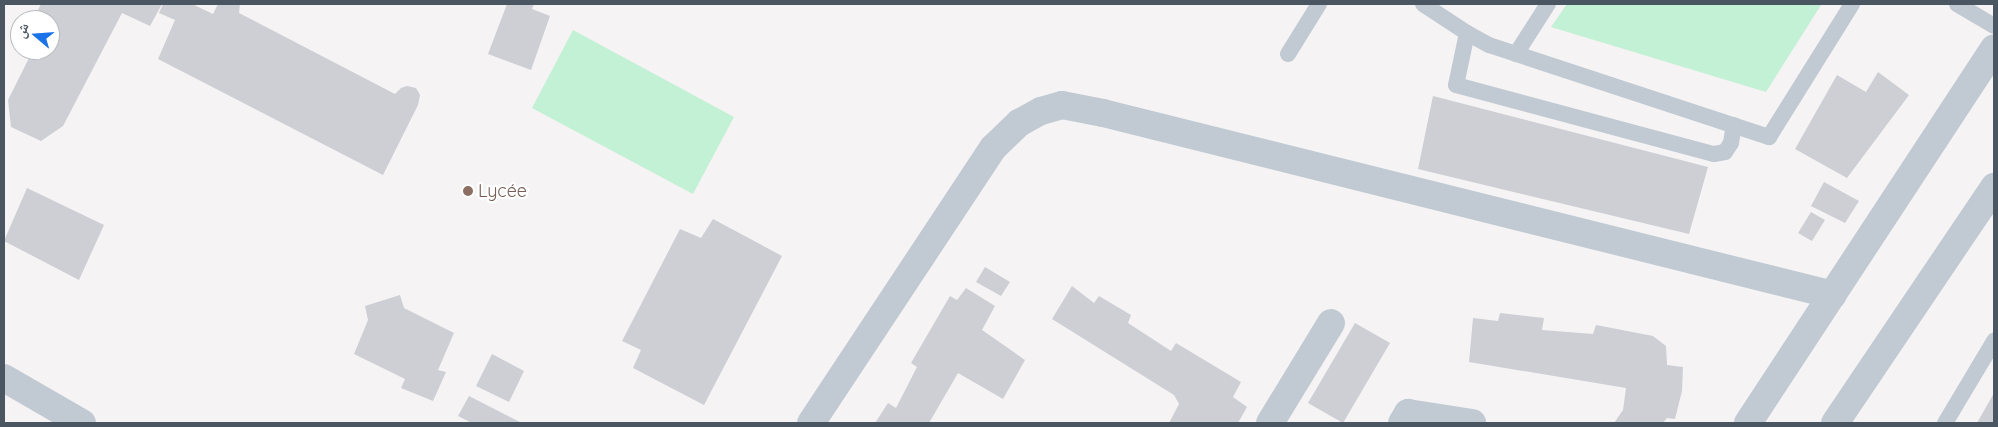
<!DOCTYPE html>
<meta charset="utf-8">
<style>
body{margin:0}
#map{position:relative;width:1998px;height:427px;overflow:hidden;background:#f5f3f3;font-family:Quicksand,"Noto Naskh Arabic",sans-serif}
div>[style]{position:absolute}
.green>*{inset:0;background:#c3f1d5}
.building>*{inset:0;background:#cdcfd5}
.service>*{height:16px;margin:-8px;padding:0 8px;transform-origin:8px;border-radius:8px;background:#c1cad2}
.minor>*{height:28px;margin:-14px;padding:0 14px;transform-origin:14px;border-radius:14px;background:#c1cad2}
.dots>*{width:14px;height:14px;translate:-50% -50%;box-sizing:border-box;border:2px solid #fff;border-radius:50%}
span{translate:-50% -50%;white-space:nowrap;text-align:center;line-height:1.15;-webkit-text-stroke:4.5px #fff;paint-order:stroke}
.education-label{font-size:18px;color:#785e54}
.left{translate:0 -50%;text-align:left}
.frame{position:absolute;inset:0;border:5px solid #4a5661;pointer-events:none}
.north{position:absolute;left:10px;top:10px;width:50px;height:50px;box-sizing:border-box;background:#fff;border:1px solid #b7bbc0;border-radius:50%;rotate:288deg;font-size:14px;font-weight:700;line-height:20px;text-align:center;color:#4a5661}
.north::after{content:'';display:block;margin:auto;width:18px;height:22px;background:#1a73e8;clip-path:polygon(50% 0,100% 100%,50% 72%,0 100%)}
</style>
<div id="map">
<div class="green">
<div style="clip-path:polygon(1567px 4px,1818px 4px,1821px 5px,1766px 92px,1551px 27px)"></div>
<div style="clip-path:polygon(573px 30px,734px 117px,693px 194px,532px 108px)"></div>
</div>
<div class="building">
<div style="clip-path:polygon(41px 4px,162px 4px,150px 26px,122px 13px,63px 126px,41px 141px,11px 127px,8px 100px,33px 50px,50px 50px,50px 20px,33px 20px)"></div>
<div style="clip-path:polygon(163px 4px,192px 4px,213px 14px,218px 4px,240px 4px,239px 13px,395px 94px,401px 88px,407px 86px,416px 88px,420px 95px,418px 105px,383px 175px,158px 59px,175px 20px,159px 13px)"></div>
<div style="clip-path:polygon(507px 4px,534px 4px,532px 9px,550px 16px,531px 70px,488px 54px)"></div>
<div style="clip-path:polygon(1878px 72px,1909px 95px,1847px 178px,1795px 149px,1837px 75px,1866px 92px)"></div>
<div style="clip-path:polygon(1433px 96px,1708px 167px,1689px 234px,1418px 169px)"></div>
<div style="clip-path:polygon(1824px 182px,1859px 201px,1845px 223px,1811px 206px)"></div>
<div style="clip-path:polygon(27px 188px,104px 225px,79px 280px,4px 241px)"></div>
<div style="clip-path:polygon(1811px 212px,1825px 220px,1812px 241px,1798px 233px)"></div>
<div style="clip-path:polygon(713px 219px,782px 256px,704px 405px,633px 368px,641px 350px,622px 341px,680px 229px,701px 238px)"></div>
<div style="clip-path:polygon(985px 267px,1010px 282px,1001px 296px,976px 282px)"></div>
<div style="clip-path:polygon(1072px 286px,1094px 303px,1099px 296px,1131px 315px,1128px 323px,1171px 351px,1176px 343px,1241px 382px,1233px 397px,1247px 407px,1238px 423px,1169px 423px,1179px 404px,1174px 395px,1052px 319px)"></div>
<div style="clip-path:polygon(966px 288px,995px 306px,982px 330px,1025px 360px,1003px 399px,958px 373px,929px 423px,875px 423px,888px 403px,896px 408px,917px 367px,911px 363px,950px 296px,957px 300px)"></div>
<div style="clip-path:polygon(400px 295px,404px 308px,454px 333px,438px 370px,446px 372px,433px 401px,401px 388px,405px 379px,354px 354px,368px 320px,365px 306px)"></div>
<div style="clip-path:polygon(1500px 313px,1544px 318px,1542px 330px,1593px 334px,1596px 325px,1653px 336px,1666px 346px,1667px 365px,1683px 367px,1682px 391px,1675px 419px,1667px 418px,1663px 423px,1614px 423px,1623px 410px,1626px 388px,1469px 362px,1473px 318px,1498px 321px)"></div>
<div style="clip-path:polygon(1355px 323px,1390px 343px,1343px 423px,1308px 403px)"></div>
<div style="clip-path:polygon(492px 354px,524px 371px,509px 402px,476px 386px)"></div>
<div style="clip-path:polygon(1994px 393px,1994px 423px,1977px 423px)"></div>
<div style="clip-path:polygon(469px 396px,520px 422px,519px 423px,472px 423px,458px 416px)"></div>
</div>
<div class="service">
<div style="left:1423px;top:4px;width:53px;rotate:33.4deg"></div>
<div style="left:1467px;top:33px;width:25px;rotate:29deg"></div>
<div style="left:1489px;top:45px;width:295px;rotate:18.2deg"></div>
<div style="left:1769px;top:137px;width:157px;rotate:-58deg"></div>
<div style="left:1957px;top:4px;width:43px;rotate:30.7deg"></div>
<div style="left:1467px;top:33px;width:53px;rotate:101.9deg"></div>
<div style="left:1456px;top:85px;width:267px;rotate:15deg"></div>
<div style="left:1714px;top:154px;width:11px;rotate:-10deg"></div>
<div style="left:1725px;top:152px;width:11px;rotate:-56deg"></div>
<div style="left:1731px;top:143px;width:18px;rotate:-81deg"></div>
<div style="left:1288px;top:54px;width:59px;rotate:-58.2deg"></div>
<div style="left:1516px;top:54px;width:59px;rotate:-57.4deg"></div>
<div style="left:1945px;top:423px;width:96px;rotate:-59.1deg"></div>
</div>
<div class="minor">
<div style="left:4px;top:378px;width:90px;rotate:30deg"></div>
<div style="left:811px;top:423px;width:330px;rotate:-56.5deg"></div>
<div style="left:993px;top:148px;width:36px;rotate:-44deg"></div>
<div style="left:1019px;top:123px;width:25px;rotate:-29deg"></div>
<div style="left:1041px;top:111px;width:22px;rotate:-16deg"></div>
<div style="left:1062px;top:105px;width:42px;rotate:11deg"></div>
<div style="left:1103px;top:113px;width:752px;rotate:14deg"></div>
<div style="left:1270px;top:423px;width:117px;rotate:-58.6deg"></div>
<div style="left:1402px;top:423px;width:12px;rotate:-59deg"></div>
<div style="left:1408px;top:413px;width:65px;rotate:8.9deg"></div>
<div style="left:1748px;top:423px;width:448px;rotate:-56.7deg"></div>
<div style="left:1835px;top:423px;width:285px;rotate:-56deg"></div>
</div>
<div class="dots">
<div style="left:468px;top:191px;background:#8d6e63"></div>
</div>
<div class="education-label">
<span class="left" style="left:478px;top:191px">Lycée</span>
</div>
<div class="frame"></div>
<div class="north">ش</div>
</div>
